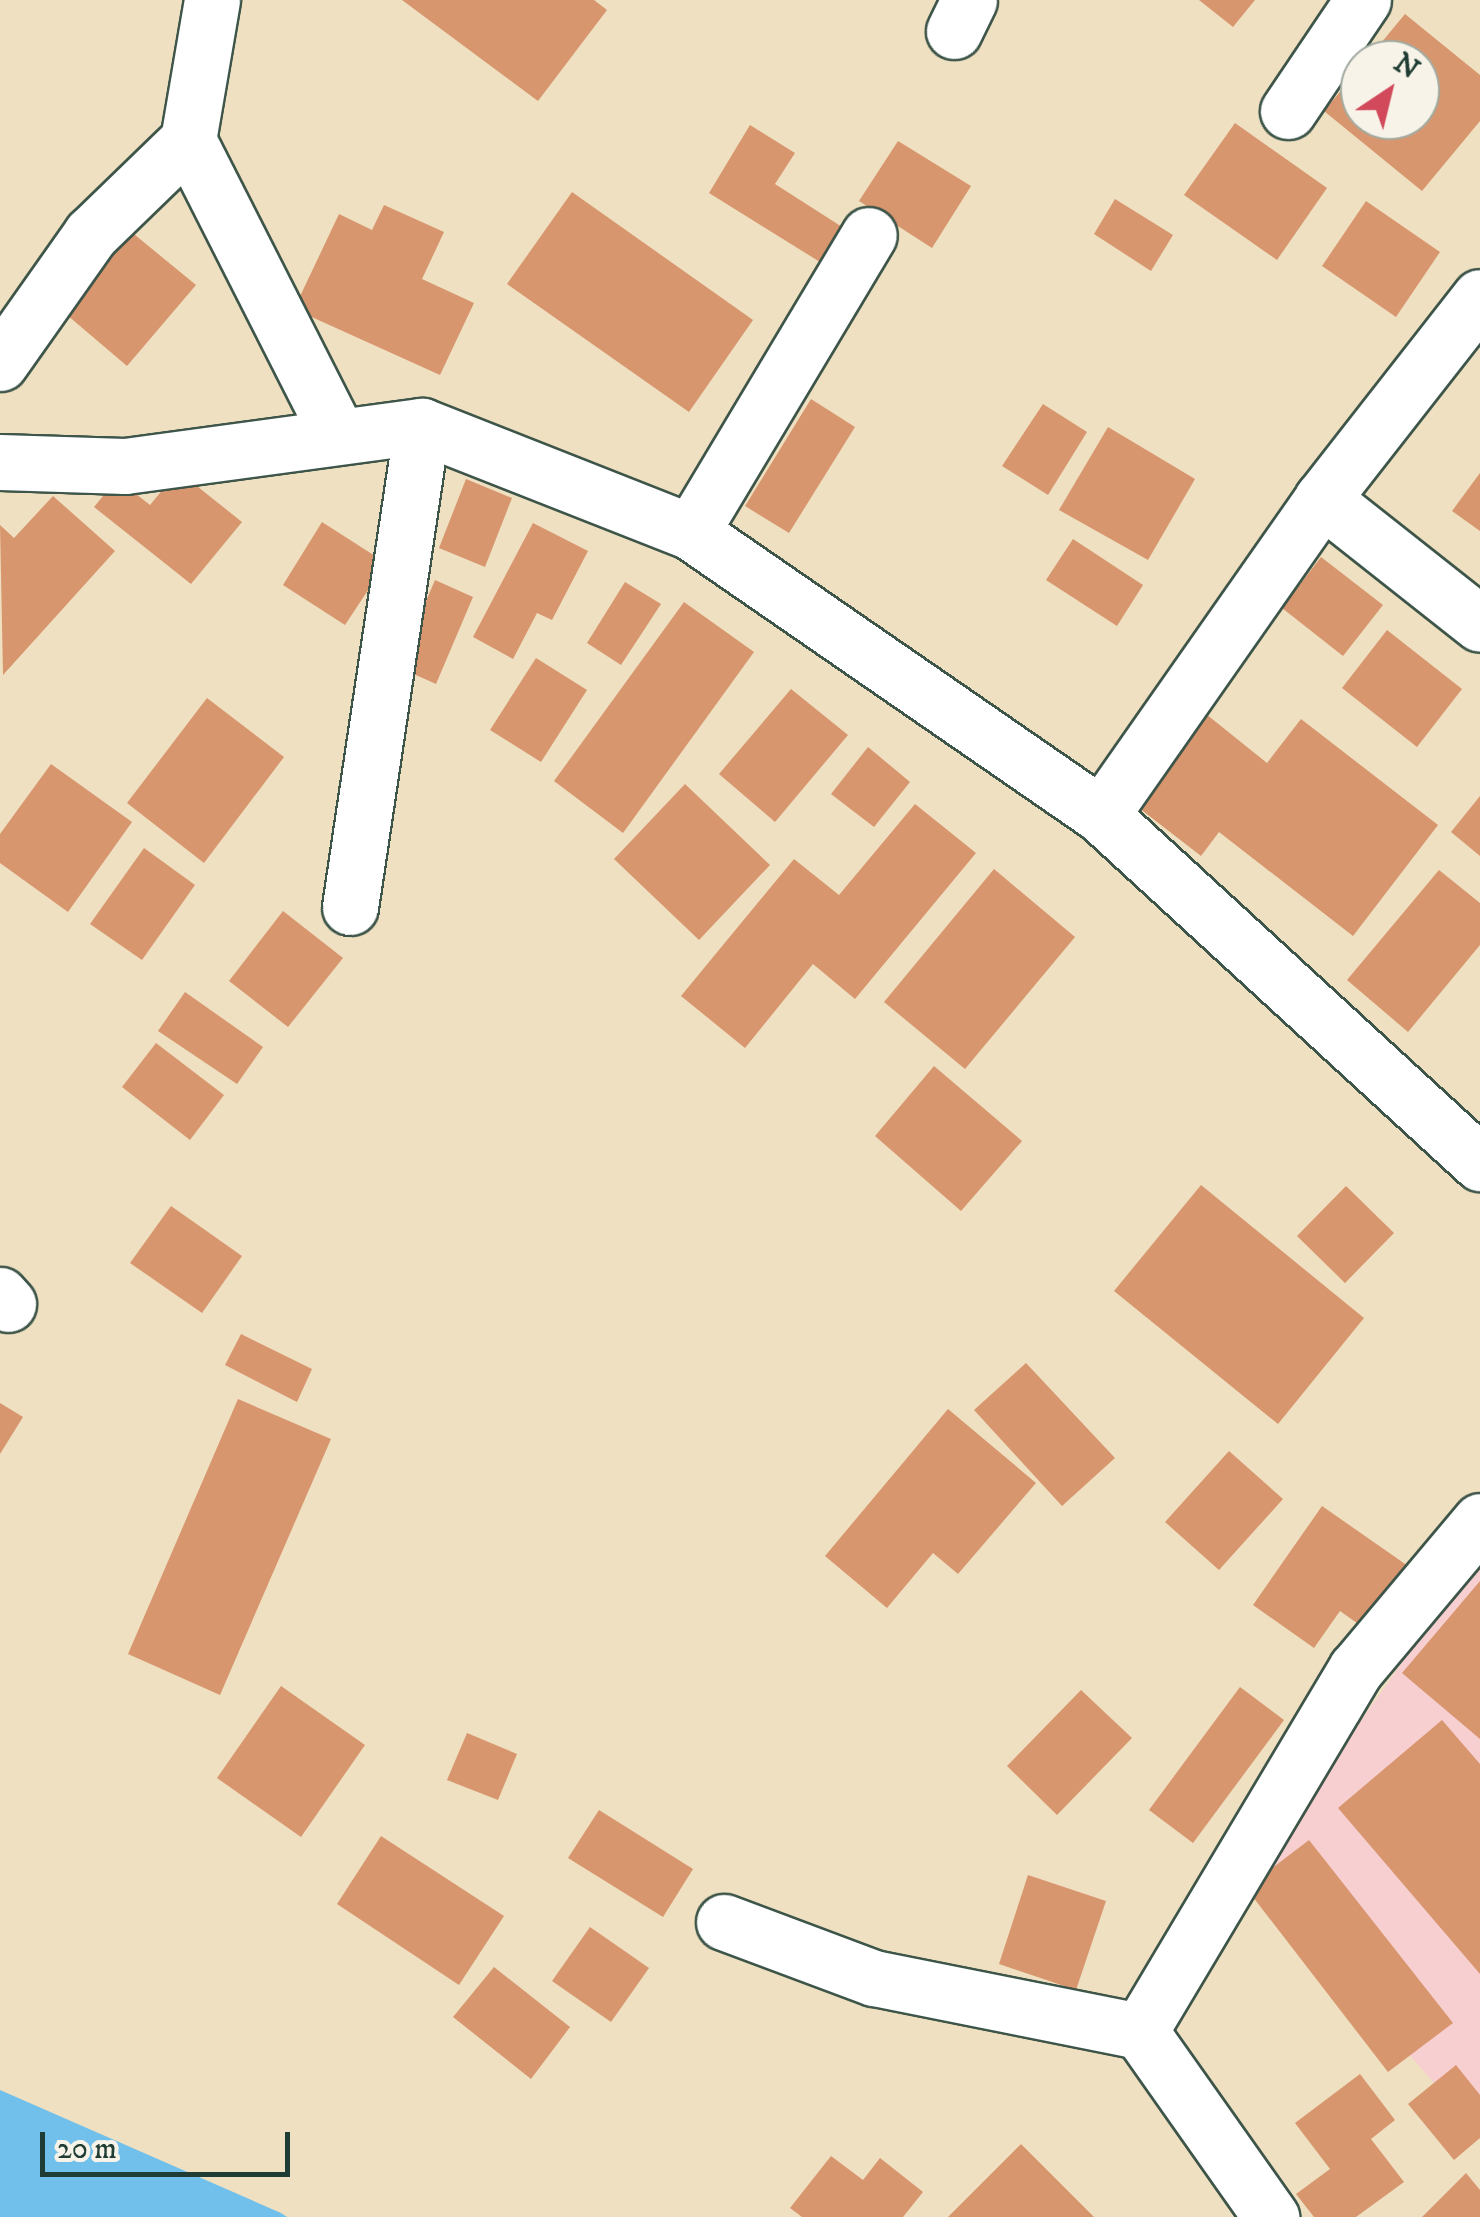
<!DOCTYPE html>
<style>
body{margin:0}
#map{position:relative;width:1480px;height:2217px;overflow:hidden;background:#eee0c0;font-family:"IM FELL DW Pica",serif}
div>[style]{position:absolute}
.built>*{inset:0;background:#f7cfd0}
.water>*{inset:0;background:#70c0eb}
.building>*{inset:0;background:#d8966f}
.roads{filter:drop-shadow(2px 0 #3e5549) drop-shadow(-2px 0 #3e5549) drop-shadow(0 2px #3e5549) drop-shadow(0 -2px #3e5549)}
.minor>*{height:55px;margin:-27.5px;padding:0 27.5px;transform-origin:27.5px;border-radius:27.5px;background:#fff}
.tertiary>*{height:55px;margin:-27.5px;padding:0 27.5px;transform-origin:27.5px;border-radius:27.5px;background:#fff}
span{translate:-50% -50%;white-space:nowrap;text-align:center;line-height:1.15;-webkit-text-stroke:10px #f7f3e8;paint-order:stroke}
.north{position:absolute;left:1340px;top:40px;width:100px;height:100px;box-sizing:border-box;background:#f7f3e8;border:2px solid #a1aaa0;border-radius:50%;rotate:35deg;font-size:28px;font-weight:700;line-height:40px;text-align:center;color:#1f3d34}
.north::after{content:'';display:block;margin:auto;width:35px;height:45px;background:#d1495b;clip-path:polygon(50% 0,100% 100%,50% 72%,0 100%)}
.scale{position:absolute;left:40px;top:2132px;width:250px;height:45px;box-sizing:border-box;border:5px solid #1f3d34;border-top:0;padding-left:12px;font-size:30px;line-height:35px;white-space:nowrap;color:#1f3d34;-webkit-text-stroke:8px #f7f3e8;paint-order:stroke}
</style>
<div id="map">
<div class="built">
<div style="clip-path:polygon(1480px 1553px,1480px 2135px,1251px 1875px)"></div>
</div>
<div class="water">
<div style="clip-path:polygon(0 2090px,281px 2213px,287px 2217px,0 2217px)"></div>
</div>
<div class="building">
<div style="clip-path:polygon(402px 0,594px 0,607px 10px,538px 101px)"></div>
<div style="clip-path:polygon(1199px 0,1255px 0,1233px 27px)"></div>
<div style="clip-path:polygon(1405px 14px,1480px 75px,1480px 121px,1422px 191px,1324px 111px,1360px 68px,1360px 120px,1420px 120px,1420px 60px,1367px 60px)"></div>
<div style="clip-path:polygon(1235px 123px,1327px 188px,1277px 260px,1184px 195px)"></div>
<div style="clip-path:polygon(750px 125px,795px 153px,775px 184px,850px 232px,828px 267px,709px 193px)"></div>
<div style="clip-path:polygon(898px 141px,971px 186px,932px 248px,859px 201px)"></div>
<div style="clip-path:polygon(572px 192px,753px 320px,689px 412px,507px 284px)"></div>
<div style="clip-path:polygon(1115px 199px,1173px 235px,1151px 271px,1094px 234px)"></div>
<div style="clip-path:polygon(1366px 201px,1440px 252px,1396px 317px,1322px 266px)"></div>
<div style="clip-path:polygon(384px 205px,444px 232px,422px 279px,474px 303px,440px 375px,294px 309px,339px 214px,372px 230px)"></div>
<div style="clip-path:polygon(129px 230px,196px 285px,127px 366px,60px 309px)"></div>
<div style="clip-path:polygon(811px 399px,855px 427px,789px 533px,745px 506px)"></div>
<div style="clip-path:polygon(1043px 404px,1087px 432px,1048px 495px,1002px 466px)"></div>
<div style="clip-path:polygon(1108px 427px,1195px 479px,1148px 560px,1059px 510px)"></div>
<div style="clip-path:polygon(178px 471px,242px 522px,191px 584px,94px 507px,117px 479px,150px 505px)"></div>
<div style="clip-path:polygon(1480px 473px,1480px 531px,1452px 511px)"></div>
<div style="clip-path:polygon(466px 479px,512px 498px,485px 567px,439px 548px)"></div>
<div style="clip-path:polygon(53px 496px,115px 551px,3px 675px,0 525px,14px 538px)"></div>
<div style="clip-path:polygon(322px 522px,386px 563px,345px 625px,283px 585px)"></div>
<div style="clip-path:polygon(533px 523px,588px 551px,552px 620px,537px 613px,513px 659px,473px 637px)"></div>
<div style="clip-path:polygon(1073px 539px,1143px 585px,1117px 626px,1046px 580px)"></div>
<div style="clip-path:polygon(1321px 557px,1383px 605px,1343px 656px,1282px 608px)"></div>
<div style="clip-path:polygon(435px 580px,473px 597px,436px 684px,398px 667px)"></div>
<div style="clip-path:polygon(625px 582px,661px 604px,621px 665px,587px 643px)"></div>
<div style="clip-path:polygon(684px 602px,754px 652px,623px 833px,554px 781px)"></div>
<div style="clip-path:polygon(1387px 630px,1462px 689px,1417px 747px,1342px 688px)"></div>
<div style="clip-path:polygon(536px 658px,587px 690px,541px 762px,490px 730px)"></div>
<div style="clip-path:polygon(791px 689px,848px 735px,775px 822px,719px 774px)"></div>
<div style="clip-path:polygon(207px 698px,284px 757px,204px 863px,127px 803px)"></div>
<div style="clip-path:polygon(1201px 710px,1267px 763px,1301px 719px,1438px 825px,1353px 936px,1219px 832px,1201px 856px,1130px 801px)"></div>
<div style="clip-path:polygon(868px 747px,910px 782px,874px 827px,831px 794px)"></div>
<div style="clip-path:polygon(51px 764px,132px 822px,68px 912px,0 863px,0 834px)"></div>
<div style="clip-path:polygon(685px 784px,770px 865px,699px 940px,614px 859px)"></div>
<div style="clip-path:polygon(1480px 796px,1480px 856px,1451px 832px)"></div>
<div style="clip-path:polygon(915px 804px,976px 853px,855px 999px,813px 964px,745px 1048px,681px 996px,794px 859px,839px 895px)"></div>
<div style="clip-path:polygon(144px 848px,195px 885px,142px 960px,90px 924px)"></div>
<div style="clip-path:polygon(994px 869px,1075px 937px,965px 1069px,884px 1002px)"></div>
<div style="clip-path:polygon(1439px 870px,1480px 903px,1480px 945px,1408px 1032px,1347px 980px)"></div>
<div style="clip-path:polygon(283px 911px,343px 958px,288px 1027px,229px 981px)"></div>
<div style="clip-path:polygon(185px 992px,263px 1047px,237px 1084px,158px 1031px)"></div>
<div style="clip-path:polygon(156px 1043px,224px 1095px,190px 1140px,122px 1087px)"></div>
<div style="clip-path:polygon(934px 1066px,1022px 1141px,961px 1211px,875px 1136px)"></div>
<div style="clip-path:polygon(1201px 1185px,1364px 1318px,1278px 1424px,1114px 1291px)"></div>
<div style="clip-path:polygon(1346px 1186px,1394px 1233px,1345px 1283px,1297px 1236px)"></div>
<div style="clip-path:polygon(171px 1206px,242px 1256px,202px 1313px,130px 1263px)"></div>
<div style="clip-path:polygon(241px 1334px,312px 1369px,297px 1402px,225px 1365px)"></div>
<div style="clip-path:polygon(1026px 1363px,1115px 1458px,1062px 1506px,974px 1410px)"></div>
<div style="clip-path:polygon(238px 1399px,331px 1439px,220px 1695px,128px 1654px)"></div>
<div style="clip-path:polygon(0 1403px,23px 1417px,0 1454px)"></div>
<div style="clip-path:polygon(948px 1409px,1036px 1483px,958px 1574px,933px 1553px,887px 1608px,825px 1556px)"></div>
<div style="clip-path:polygon(1229px 1451px,1283px 1499px,1219px 1570px,1165px 1522px)"></div>
<div style="clip-path:polygon(1322px 1506px,1408px 1566px,1364px 1628px,1340px 1611px,1314px 1648px,1253px 1605px)"></div>
<div style="clip-path:polygon(1480px 1581px,1480px 1739px,1402px 1673px)"></div>
<div style="clip-path:polygon(281px 1686px,365px 1745px,301px 1837px,217px 1778px)"></div>
<div style="clip-path:polygon(1240px 1687px,1284px 1720px,1193px 1843px,1149px 1810px)"></div>
<div style="clip-path:polygon(1081px 1690px,1132px 1738px,1057px 1815px,1007px 1766px)"></div>
<div style="clip-path:polygon(1442px 1720px,1480px 1764px,1480px 1974px,1338px 1808px)"></div>
<div style="clip-path:polygon(467px 1733px,517px 1754px,498px 1800px,447px 1780px)"></div>
<div style="clip-path:polygon(599px 1810px,693px 1869px,663px 1917px,568px 1858px)"></div>
<div style="clip-path:polygon(381px 1836px,504px 1916px,459px 1985px,337px 1904px)"></div>
<div style="clip-path:polygon(1309px 1840px,1453px 2023px,1388px 2072px,1246px 1888px)"></div>
<div style="clip-path:polygon(1028px 1875px,1106px 1901px,1076px 1990px,999px 1964px)"></div>
<div style="clip-path:polygon(590px 1927px,649px 1968px,611px 2022px,552px 1981px)"></div>
<div style="clip-path:polygon(494px 1967px,570px 2027px,531px 2079px,453px 2017px)"></div>
<div style="clip-path:polygon(1456px 2065px,1480px 2095px,1480px 2138px,1454px 2160px,1408px 2104px)"></div>
<div style="clip-path:polygon(1360px 2074px,1395px 2120px,1371px 2139px,1404px 2182px,1356px 2217px,1314px 2217px,1296px 2194px,1330px 2169px,1295px 2123px)"></div>
<div style="clip-path:polygon(1021px 2144px,1094px 2217px,948px 2217px)"></div>
<div style="clip-path:polygon(831px 2156px,863px 2180px,880px 2158px,923px 2192px,903px 2217px,802px 2217px,790px 2208px)"></div>
<div style="clip-path:polygon(1466px 2173px,1480px 2190px,1480px 2217px,1422px 2217px)"></div>
</div>
<div class="roads">
<div class="minor">
<div style="left:212px;top:0;width:142px;rotate:99.7deg"></div>
<div style="left:188px;top:140px;width:327px;rotate:63.1deg"></div>
<div style="left:954px;top:31px;width:34px;rotate:-64deg"></div>
<div style="left:1288px;top:111px;width:134px;rotate:-56deg"></div>
<div style="left:0;top:363px;width:158px;rotate:-54.8deg"></div>
<div style="left:91px;top:234px;width:135px;rotate:-44.1deg"></div>
<div style="left:1322px;top:499px;width:201px;rotate:38.3deg"></div>
<div style="left:691px;top:532px;width:346px;rotate:-59.1deg"></div>
<div style="left:1101px;top:815px;width:386px;rotate:-55deg"></div>
<div style="left:1322px;top:499px;width:256px;rotate:-52deg"></div>
<div style="left:350px;top:907px;width:486px;rotate:-81.5deg"></div>
<div style="left:0;top:1295px;width:12px;rotate:48deg"></div>
<div style="left:724px;top:1922px;width:160px;rotate:20.5deg"></div>
<div style="left:874px;top:1978px;width:271px;rotate:11.3deg"></div>
<div style="left:1140px;top:2031px;width:422px;rotate:-59.2deg"></div>
<div style="left:1356px;top:1669px;width:193px;rotate:-50deg"></div>
<div style="left:1140px;top:2031px;width:228px;rotate:54.8deg"></div>
</div>
<div class="tertiary">
<div style="left:0;top:462px;width:125px;rotate:1.8deg"></div>
<div style="left:125px;top:466px;width:300px;rotate:-7.7deg"></div>
<div style="left:422px;top:426px;width:289px;rotate:21.5deg"></div>
<div style="left:691px;top:532px;width:498px;rotate:34.6deg"></div>
<div style="left:1101px;top:815px;width:515px;rotate:42.56deg"></div>
</div>
</div>
<div class="north">N</div>
<div class="scale">20 m</div>
</div>
